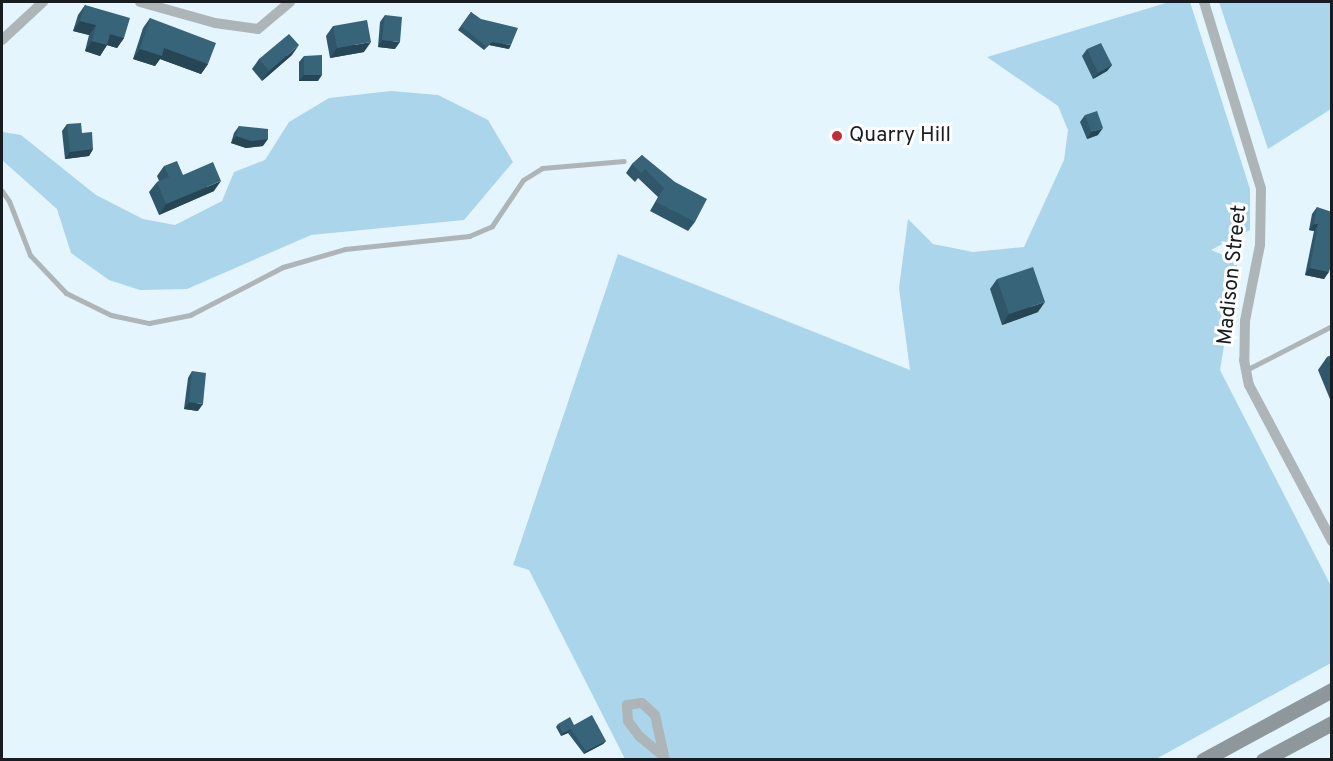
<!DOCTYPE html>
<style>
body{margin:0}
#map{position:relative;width:1333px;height:761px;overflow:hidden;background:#e5f5fd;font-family:Overpass,sans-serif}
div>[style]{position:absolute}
.green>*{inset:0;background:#abd5eb}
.lane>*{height:5px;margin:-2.5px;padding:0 2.5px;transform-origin:2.5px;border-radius:2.5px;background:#aeb5b8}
.street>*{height:10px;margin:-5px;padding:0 5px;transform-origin:5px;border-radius:5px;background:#aeb5b8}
.secondary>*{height:15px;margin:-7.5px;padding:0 7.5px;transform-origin:7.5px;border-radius:7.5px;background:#8d979c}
.wall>*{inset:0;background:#305669}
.shaded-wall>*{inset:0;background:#274655}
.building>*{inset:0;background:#38647a}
.dots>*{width:16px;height:16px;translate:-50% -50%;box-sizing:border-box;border:3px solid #fff;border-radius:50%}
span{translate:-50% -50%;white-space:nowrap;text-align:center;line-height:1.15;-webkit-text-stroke:6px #fff;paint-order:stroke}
.poi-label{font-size:21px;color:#171d20}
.left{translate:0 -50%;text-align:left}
.street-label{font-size:21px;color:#171d20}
.frame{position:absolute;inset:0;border:3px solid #171d20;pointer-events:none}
</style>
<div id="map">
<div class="green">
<div style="clip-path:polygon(1169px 2px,1190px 2px,1250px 189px,1250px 230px,1211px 250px,1238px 261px,1220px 370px,1331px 586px,1331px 663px,1156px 759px,625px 759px,529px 570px,513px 565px,618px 254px,910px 370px,899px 288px,908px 219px,933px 244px,973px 252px,1024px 247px,1064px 160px,1068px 130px,1058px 106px,987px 57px)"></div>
<div style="clip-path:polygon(1219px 2px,1331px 2px,1331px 109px,1268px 149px)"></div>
<div style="clip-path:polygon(391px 91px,438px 95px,488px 120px,513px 162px,464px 220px,311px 235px,187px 289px,140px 290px,109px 280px,71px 253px,57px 209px,2px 160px,2px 132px,21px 135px,96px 195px,143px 219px,175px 225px,222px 201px,234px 172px,265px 160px,289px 122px,329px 98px)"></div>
</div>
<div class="lane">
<div style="left:2px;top:191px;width:12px;rotate:55deg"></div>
<div style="left:9px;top:201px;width:58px;rotate:68.7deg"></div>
<div style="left:30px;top:255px;width:52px;rotate:46.5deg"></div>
<div style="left:66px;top:293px;width:50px;rotate:26.1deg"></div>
<div style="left:111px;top:315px;width:39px;rotate:12deg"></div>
<div style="left:149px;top:323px;width:42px;rotate:-11deg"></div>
<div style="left:190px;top:315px;width:105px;rotate:-27.3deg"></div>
<div style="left:283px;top:267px;width:65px;rotate:-16.2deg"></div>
<div style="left:345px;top:249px;width:125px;rotate:-6deg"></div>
<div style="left:469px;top:236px;width:25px;rotate:-23deg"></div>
<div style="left:492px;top:226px;width:55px;rotate:-56deg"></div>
<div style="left:523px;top:180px;width:22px;rotate:-32deg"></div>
<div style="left:542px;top:168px;width:82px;rotate:-4.9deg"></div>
<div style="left:1246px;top:370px;width:97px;rotate:-27.1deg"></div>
</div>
<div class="street">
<div style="left:140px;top:2px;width:78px;rotate:15.6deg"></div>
<div style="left:215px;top:23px;width:43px;rotate:7.9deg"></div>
<div style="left:258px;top:29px;width:42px;rotate:-40.2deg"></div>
<div style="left:1204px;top:2px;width:195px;rotate:73deg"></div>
<div style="left:1261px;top:189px;width:56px;rotate:91deg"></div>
<div style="left:1260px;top:245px;width:77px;rotate:101.2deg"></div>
<div style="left:1245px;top:321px;width:39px;rotate:91deg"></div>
<div style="left:1244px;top:360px;width:25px;rotate:79deg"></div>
<div style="left:1249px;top:385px;width:177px;rotate:62deg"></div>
<div style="left:2px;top:40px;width:56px;rotate:-42.8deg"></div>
<div style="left:663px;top:756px;width:30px;rotate:-140deg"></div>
<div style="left:640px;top:737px;width:20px;rotate:-127deg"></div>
<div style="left:628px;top:721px;width:16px;rotate:-94deg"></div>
<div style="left:627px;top:705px;width:15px;rotate:-8deg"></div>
<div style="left:642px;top:703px;width:18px;rotate:43deg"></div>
<div style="left:655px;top:715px;width:46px;rotate:77.5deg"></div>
</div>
<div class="secondary">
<div style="left:1203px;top:760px;width:147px;rotate:-28.5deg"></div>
<div style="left:1263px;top:760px;width:78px;rotate:-28.2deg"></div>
</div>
<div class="wall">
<div style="clip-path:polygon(85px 5px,124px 38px,117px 48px,107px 45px,100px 56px,85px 51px,89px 35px,73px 31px,78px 15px)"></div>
<div style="clip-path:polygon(471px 12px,509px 49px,489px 45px,484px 50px,458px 30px)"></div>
<div style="clip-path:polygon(385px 15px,395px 49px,378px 47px,380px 22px)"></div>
<div style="clip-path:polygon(150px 18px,208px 64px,201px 74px,160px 59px,155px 66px,133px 59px,143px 28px)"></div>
<div style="clip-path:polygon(333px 26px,364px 52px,330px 58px,326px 36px)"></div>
<div style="clip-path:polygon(1087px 49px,1112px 65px,1107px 71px,1093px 79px,1082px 56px)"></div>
<div style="clip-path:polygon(292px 55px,262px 81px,252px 69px,259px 59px)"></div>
<div style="clip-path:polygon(304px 56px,318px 81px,299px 81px,299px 62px)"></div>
<div style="clip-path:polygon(1085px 115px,1098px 135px,1087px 139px,1080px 122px)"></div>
<div style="clip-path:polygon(67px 124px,93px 149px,89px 156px,65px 159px,62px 131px)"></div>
<div style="clip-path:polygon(239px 126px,263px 146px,246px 148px,231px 143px,234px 133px)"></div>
<div style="clip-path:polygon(642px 155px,695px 222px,688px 231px,650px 211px,658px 197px,638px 178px,635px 182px,626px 173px,632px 164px)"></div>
<div style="clip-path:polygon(164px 166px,183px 175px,214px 191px,159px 215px,149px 192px,157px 182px,159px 181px,157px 176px)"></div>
<div style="clip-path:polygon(1317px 207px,1332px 268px,1330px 268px,1324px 279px,1305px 275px,1314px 231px,1309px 230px,1312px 214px)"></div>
<div style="clip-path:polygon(997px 279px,1038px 312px,1002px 325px,990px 289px)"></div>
<div style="clip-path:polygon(1332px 355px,1332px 404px,1318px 370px,1327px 357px)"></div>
<div style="clip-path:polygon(192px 371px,198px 411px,184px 409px,188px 378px)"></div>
<div style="clip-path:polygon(558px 724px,606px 741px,603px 744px,584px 754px,568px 733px,561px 736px,556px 727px)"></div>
</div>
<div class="shaded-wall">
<div style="clip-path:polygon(80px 21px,96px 25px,89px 35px,73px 31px)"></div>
<div style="clip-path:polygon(110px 34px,124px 38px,117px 48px,103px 44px)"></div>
<div style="clip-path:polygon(382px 40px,400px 42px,395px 49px,378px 47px)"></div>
<div style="clip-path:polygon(92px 41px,107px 45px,100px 56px,85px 51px)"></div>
<div style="clip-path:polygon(371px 42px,364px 52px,330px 58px,337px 48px)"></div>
<div style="clip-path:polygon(492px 42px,511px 45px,509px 49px,489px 45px,484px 50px)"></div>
<div style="clip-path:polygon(299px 45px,292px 55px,262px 81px,269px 71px)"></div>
<div style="clip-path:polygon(164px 48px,208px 64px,201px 74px,160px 59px,155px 66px,133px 59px,140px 49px)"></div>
<div style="clip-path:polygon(1112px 65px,1107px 71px,1093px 79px,1098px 73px)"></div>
<div style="clip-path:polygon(304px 75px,322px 75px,318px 81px,299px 81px)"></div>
<div style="clip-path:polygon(1103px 128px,1098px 135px,1087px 139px,1091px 132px)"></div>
<div style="clip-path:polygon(236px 136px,268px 139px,263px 146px,246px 148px,231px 143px)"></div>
<div style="clip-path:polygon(93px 149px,89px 156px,65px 159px,70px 152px)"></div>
<div style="clip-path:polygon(221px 181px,214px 191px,159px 215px,166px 204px)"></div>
<div style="clip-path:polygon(1314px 224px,1318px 224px,1314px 231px,1309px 230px)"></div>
<div style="clip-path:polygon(1310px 268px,1329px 272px,1324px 279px,1305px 275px)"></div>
<div style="clip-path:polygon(1045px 302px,1038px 312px,1002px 325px,1009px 314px)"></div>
<div style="clip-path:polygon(189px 402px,203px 404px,198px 411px,184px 409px)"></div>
<div style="clip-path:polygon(571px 729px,568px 733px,561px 736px,563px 733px)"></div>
<div style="clip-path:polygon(606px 741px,603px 744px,584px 754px,586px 751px)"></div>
</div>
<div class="building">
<div style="clip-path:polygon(85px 5px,130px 18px,124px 38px,110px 34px,107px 45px,92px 41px,96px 25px,80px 21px)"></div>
<div style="clip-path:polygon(471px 12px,481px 19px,518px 28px,511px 45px,492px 42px,487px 47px,461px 26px)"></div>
<div style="clip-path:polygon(385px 15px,402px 17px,400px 42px,382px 40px)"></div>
<div style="clip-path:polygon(150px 18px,216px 43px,208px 64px,164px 48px,162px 56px,140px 49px)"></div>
<div style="clip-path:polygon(367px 20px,371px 42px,337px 48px,333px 26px)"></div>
<div style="clip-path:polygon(289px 34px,299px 45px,269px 71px,259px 59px)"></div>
<div style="clip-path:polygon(1101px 43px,1112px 65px,1098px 73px,1087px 49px)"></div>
<div style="clip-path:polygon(322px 55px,322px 75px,304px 75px,304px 56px)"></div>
<div style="clip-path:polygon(1097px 111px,1103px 128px,1091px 132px,1085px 115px)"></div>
<div style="clip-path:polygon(81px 123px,82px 133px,92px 132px,93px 149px,70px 152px,67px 124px)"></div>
<div style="clip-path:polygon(239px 126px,268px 129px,268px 139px,251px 141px,236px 136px)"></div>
<div style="clip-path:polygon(642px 155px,675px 182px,707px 199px,695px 222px,656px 202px,664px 188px,645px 169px,641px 173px,632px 164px)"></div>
<div style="clip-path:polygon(177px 161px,183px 175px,213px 162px,221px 181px,166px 204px,157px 182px,169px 177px,164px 166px)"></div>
<div style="clip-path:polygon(1317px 207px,1332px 212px,1332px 261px,1329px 272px,1310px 268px,1318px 224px,1314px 224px)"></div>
<div style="clip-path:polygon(1033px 267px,1045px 302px,1009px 314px,997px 279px)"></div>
<div style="clip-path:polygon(1332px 355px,1332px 367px,1327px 357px)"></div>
<div style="clip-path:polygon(192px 371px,206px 373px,203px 404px,189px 402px)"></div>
<div style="clip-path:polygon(592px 715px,606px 741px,586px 751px,571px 729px,563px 733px,558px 724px,570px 717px,574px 725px)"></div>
</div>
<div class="dots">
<div style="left:837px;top:136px;background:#be2e3b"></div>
</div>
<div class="poi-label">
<span class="left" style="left:849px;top:136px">Quarry Hill</span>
</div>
<div class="street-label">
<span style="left:1233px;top:275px;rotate:-84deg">Madison Street</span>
</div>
<div class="frame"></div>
</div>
